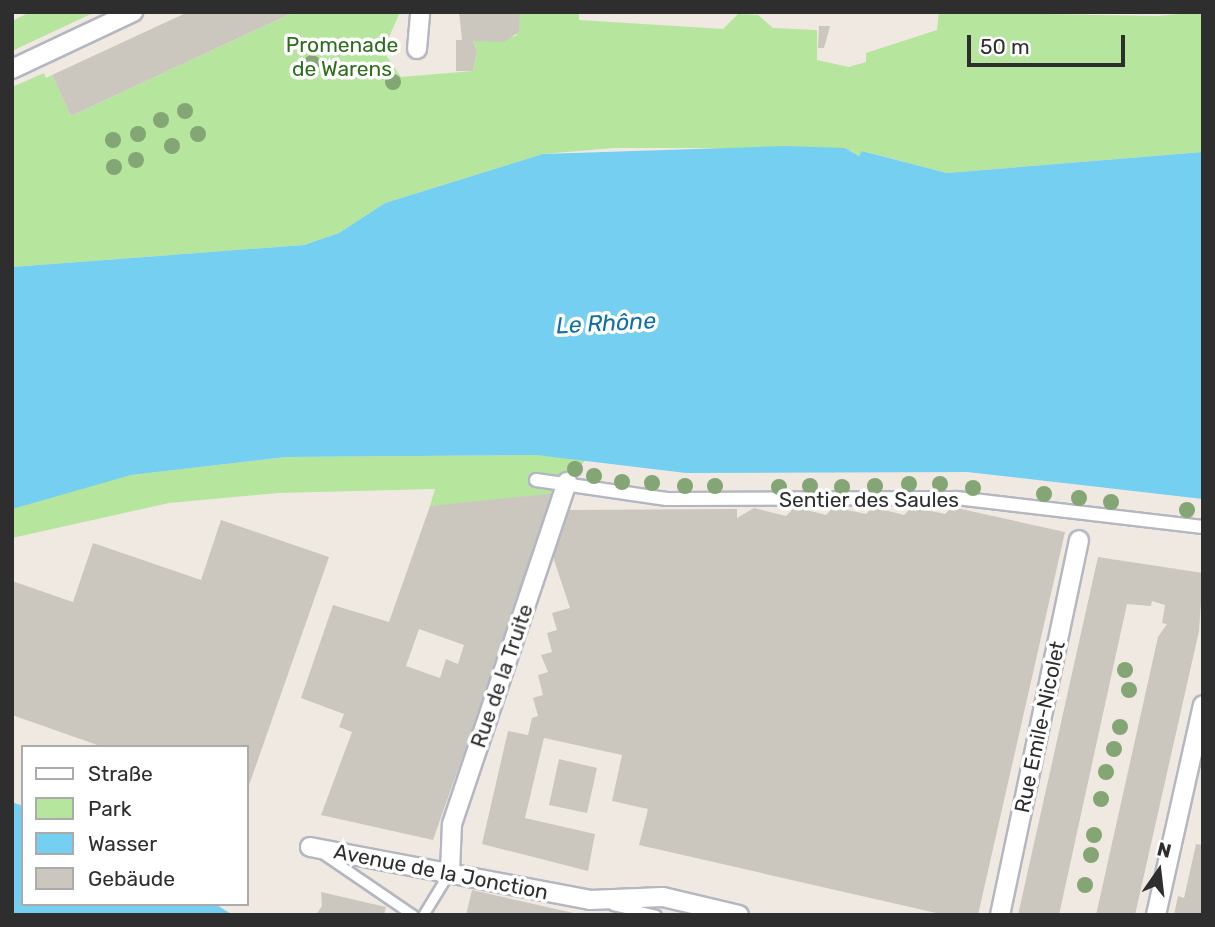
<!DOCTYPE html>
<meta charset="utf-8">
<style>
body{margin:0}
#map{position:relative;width:1215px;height:927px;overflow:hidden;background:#efe9e1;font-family:Rubik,sans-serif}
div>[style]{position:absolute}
.green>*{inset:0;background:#b6e59e}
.water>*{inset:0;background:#75cff0}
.building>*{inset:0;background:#cbc7bf}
.roads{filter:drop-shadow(2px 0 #b4b7c1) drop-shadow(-2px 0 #b4b7c1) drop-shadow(0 2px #b4b7c1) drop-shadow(0 -2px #b4b7c1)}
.service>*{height:9px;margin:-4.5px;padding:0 4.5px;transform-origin:4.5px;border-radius:4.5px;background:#fff}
.pedestrian>*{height:12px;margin:-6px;padding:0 6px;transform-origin:6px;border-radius:6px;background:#fff}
.minor>*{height:18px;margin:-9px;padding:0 9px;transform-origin:9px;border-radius:9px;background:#fff}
.trees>*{width:16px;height:16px;margin:-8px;border-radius:50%;background:#84a574}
span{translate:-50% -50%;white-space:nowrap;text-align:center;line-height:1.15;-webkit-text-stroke:7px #fff;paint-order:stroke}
.park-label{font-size:21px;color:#2c6e1b}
.street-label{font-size:21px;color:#2e2e2e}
.water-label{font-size:23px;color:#0d6fa3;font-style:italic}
.frame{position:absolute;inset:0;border:14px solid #2e2e2e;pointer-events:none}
.legend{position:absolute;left:21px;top:745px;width:228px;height:161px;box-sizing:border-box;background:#fff;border:2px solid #ababab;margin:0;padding:9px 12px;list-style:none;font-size:21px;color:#2e2e2e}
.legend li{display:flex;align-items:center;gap:14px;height:35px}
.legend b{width:35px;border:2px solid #ababab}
.north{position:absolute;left:1124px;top:836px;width:70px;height:70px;-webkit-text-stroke:5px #fff;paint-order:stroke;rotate:14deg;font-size:19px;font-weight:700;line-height:28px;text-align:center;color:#2e2e2e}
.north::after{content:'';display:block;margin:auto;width:24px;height:32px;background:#2e2e2e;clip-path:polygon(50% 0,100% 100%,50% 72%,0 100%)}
.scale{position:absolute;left:967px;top:35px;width:158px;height:32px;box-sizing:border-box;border:4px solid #2e2e2e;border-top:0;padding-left:9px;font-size:21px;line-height:24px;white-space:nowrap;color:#2e2e2e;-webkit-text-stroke:5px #fff;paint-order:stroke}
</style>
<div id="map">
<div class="green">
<div style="clip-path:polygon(30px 12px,95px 12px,12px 51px,12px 21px)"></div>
<div style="clip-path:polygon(294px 12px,400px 12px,383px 51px,401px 77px,473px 71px,477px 51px,473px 41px,516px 36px,520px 12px,579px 12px,579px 20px,723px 29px,738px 14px,758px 15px,773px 28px,817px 30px,817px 60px,849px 67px,866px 62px,866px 53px,937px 30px,939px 12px,1157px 16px,1203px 12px,1203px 152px,947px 173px,863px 151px,859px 156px,845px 148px,614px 148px,543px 154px,385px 203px,339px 233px,304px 245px,12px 267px,12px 87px,44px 73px,46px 78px,52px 75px,71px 116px)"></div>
<div style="clip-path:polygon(536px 455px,586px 459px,567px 482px,562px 500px,430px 506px,435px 489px,278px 493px,169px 503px,12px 538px,12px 509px,19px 505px,131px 475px,286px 457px)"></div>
</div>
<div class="water">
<div style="clip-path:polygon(786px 146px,845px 148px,859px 156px,862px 151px,947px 173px,1203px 152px,1203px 499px,967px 472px,686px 473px,536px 455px,286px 457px,131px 475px,12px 509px,12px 267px,304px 245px,339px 233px,385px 203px,543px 154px)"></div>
<div style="clip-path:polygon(12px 802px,23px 806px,23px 904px,215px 904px,233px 915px,12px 915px)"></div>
</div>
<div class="building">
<div style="clip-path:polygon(188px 12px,294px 12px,71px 116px,52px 75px)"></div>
<div style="clip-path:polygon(459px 12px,520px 12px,519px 32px,504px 42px,473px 41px,477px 51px,473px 71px,456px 71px,456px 40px,462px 40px)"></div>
<div style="clip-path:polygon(819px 26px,830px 26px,824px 48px,818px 48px)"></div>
<div style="clip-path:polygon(evenodd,556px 493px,433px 840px,321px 815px,352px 732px,339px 727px,344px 714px,301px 698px,333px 605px,389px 622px,430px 506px,556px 493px,419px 629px,464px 645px,458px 664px,446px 659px,440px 678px,406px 666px,419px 629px)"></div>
<div style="clip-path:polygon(795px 507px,826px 515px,833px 507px,866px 514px,873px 507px,904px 515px,912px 507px,945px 514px,952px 507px,1065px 532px,978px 915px,945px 915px,639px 845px,648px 809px,612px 801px,622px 755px,544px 738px,525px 818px,595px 834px,588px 871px,482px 844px,508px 731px,528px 735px,532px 718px,538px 716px,533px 698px,543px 695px,538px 675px,548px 672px,541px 655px,552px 652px,547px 633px,557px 630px,552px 613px,570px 608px,553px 557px,568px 510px,737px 509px,737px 518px,754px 508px,786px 516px)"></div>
<div style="clip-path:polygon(221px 520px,329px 557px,247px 791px,247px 747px,103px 747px,12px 715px,12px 581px,73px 602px,93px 543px,201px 580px)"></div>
<div style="clip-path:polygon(1098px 557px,1203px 573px,1199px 631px,1135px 915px,1096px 915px,1158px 637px,1167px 624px,1162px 623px,1165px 605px,1152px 601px,1151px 606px,1127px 604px,1059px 915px,1018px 915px)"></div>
<div style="clip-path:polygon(559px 759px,597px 768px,587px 813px,549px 805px)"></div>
<div style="clip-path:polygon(1196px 844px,1203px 845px,1203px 915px,1174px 915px,1178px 896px,1184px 898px)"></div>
<div style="clip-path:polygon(472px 890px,578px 914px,577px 915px,466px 915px)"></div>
<div style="clip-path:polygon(321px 892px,386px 907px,384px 915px,316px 915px,322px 906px)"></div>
</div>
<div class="roads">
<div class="service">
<div style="left:322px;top:853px;width:110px;rotate:34.3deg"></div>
<div style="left:613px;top:905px;width:44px;rotate:13.1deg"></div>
<div style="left:423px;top:915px;width:52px;rotate:-58.5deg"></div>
</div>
<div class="pedestrian">
<div style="left:536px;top:480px;width:132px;rotate:8.3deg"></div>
<div style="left:667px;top:499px;width:289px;rotate:-0.2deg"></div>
<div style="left:956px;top:498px;width:249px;rotate:6.7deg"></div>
</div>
<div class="minor">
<div style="left:417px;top:49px;width:37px;rotate:-85deg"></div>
<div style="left:12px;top:69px;width:134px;rotate:-25.2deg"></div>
<div style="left:310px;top:847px;width:285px;rotate:10.7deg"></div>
<div style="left:590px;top:900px;width:73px;rotate:-2.4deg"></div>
<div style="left:663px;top:897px;width:78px;rotate:13.3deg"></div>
<div style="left:450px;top:871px;width:47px;rotate:-87.6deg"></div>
<div style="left:452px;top:824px;width:361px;rotate:-71.4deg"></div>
<div style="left:1000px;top:915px;width:383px;rotate:-78.1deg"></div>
<div style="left:1156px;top:915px;width:215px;rotate:-77.4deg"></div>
</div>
</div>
<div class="trees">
<div style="left:312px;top:63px"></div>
<div style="left:393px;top:82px"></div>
<div style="left:185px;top:111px"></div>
<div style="left:161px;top:120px"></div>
<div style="left:138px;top:134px"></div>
<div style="left:198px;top:134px"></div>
<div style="left:113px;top:140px"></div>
<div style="left:172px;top:146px"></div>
<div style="left:136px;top:160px"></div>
<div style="left:114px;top:167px"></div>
<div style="left:575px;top:469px"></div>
<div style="left:594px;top:476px"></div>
<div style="left:622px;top:482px"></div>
<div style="left:652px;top:483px"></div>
<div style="left:909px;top:484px"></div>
<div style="left:940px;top:484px"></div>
<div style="left:685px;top:486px"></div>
<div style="left:715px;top:486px"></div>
<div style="left:810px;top:486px"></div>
<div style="left:875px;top:486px"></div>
<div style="left:779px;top:487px"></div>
<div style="left:842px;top:487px"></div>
<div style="left:973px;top:488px"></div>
<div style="left:1044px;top:494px"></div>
<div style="left:1079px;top:498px"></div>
<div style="left:1111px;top:502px"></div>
<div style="left:1187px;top:510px"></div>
<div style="left:1125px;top:670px"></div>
<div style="left:1129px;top:690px"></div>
<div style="left:1120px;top:727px"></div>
<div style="left:1114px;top:749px"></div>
<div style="left:1106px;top:772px"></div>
<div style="left:1101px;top:799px"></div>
<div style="left:1094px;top:835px"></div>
<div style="left:1091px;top:855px"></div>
<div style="left:1085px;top:885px"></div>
</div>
<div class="park-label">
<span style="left:342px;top:57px">Promenade<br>de Warens</span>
</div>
<div class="street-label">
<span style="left:869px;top:500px">Sentier des Saules</span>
<span style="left:502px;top:676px;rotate:-71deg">Rue de la Truite</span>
<span style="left:1040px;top:727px;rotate:-78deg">Rue Emile-Nicolet</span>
<span style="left:441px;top:872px;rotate:11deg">Avenue de la Jonction</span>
</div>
<div class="water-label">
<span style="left:606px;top:323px;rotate:-3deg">Le Rhône</span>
</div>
<div class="frame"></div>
<ul class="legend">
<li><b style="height:9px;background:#fff"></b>Straße</li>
<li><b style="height:19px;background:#b6e59e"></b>Park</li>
<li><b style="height:19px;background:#75cff0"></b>Wasser</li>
<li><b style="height:19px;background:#cbc7bf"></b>Gebäude</li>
</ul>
<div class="north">N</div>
<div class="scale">50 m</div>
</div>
